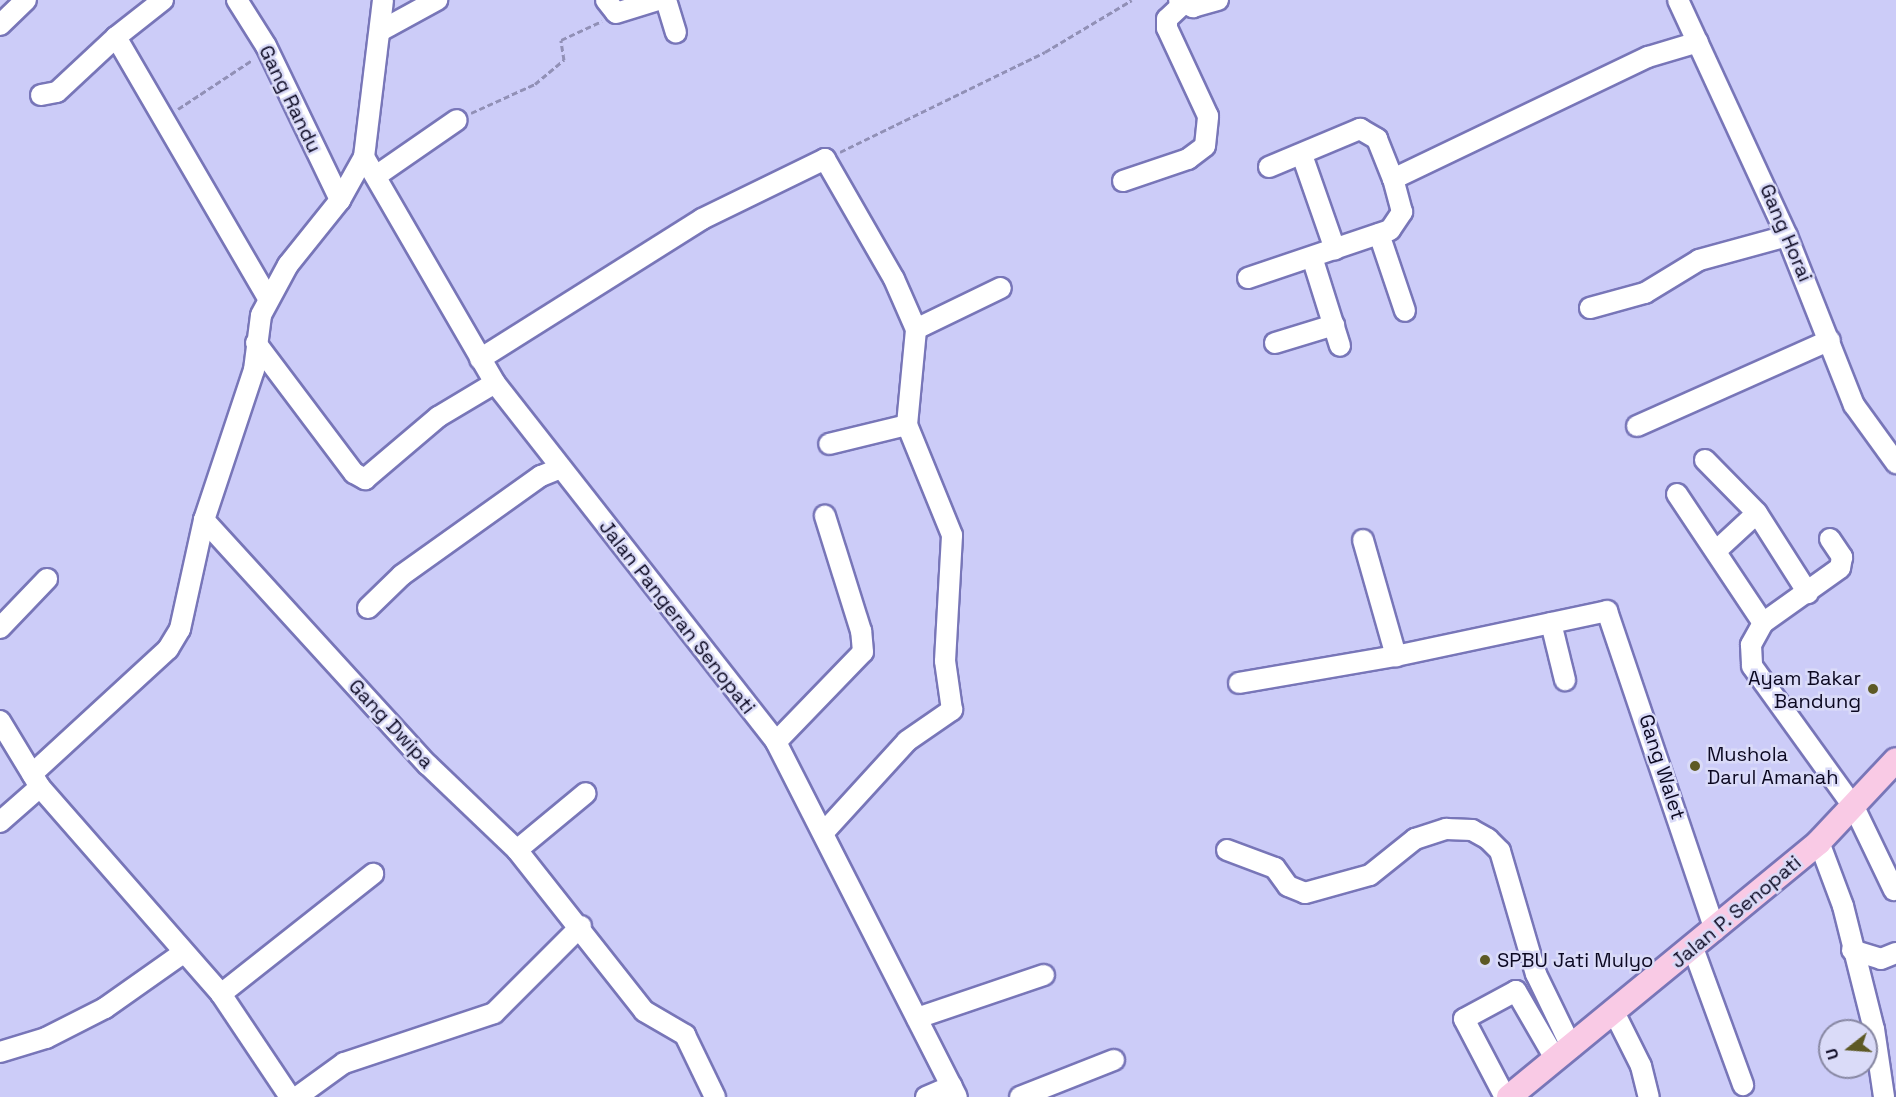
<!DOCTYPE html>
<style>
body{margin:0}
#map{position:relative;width:1896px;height:1097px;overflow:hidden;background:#ccccf8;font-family:"Space Grotesk",sans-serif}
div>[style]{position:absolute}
.path>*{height:3px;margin-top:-1.5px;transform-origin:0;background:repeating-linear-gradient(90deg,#9190b6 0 6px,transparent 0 9px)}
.roads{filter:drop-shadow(2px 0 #7876b8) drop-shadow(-2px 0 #7876b8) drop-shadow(0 2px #7876b8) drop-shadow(0 -2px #7876b8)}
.minor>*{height:20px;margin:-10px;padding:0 10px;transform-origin:10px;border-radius:10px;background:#fff}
.major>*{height:24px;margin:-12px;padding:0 12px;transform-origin:12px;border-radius:12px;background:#f9cae5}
.dots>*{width:16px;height:16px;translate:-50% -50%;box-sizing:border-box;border:3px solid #dadbf8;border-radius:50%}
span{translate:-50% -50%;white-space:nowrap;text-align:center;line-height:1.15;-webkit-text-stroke:5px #dadbf8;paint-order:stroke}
.street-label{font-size:20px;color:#0b0821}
.poi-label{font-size:20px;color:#0b0821}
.right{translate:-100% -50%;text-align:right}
.left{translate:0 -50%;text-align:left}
.north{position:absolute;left:1818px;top:1019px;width:60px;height:60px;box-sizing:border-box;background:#dadbf8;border:2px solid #8787a2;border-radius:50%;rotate:253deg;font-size:16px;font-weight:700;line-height:24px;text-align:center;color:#0b0821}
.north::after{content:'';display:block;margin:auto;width:21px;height:27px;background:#5d5925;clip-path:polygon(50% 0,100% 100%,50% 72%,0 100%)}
</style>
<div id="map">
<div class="path">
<div style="left:178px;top:109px;width:89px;rotate:-33.5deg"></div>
<div style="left:471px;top:113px;width:70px;rotate:-24.4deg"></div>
<div style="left:535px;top:84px;width:38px;rotate:-40deg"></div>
<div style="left:564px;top:60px;width:20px;rotate:-99deg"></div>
<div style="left:561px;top:40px;width:45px;rotate:-24.9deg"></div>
<div style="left:840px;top:152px;width:228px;rotate:-26deg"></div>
<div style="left:1045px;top:52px;width:101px;rotate:-30.9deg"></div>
</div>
<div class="roads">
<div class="minor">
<div style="left:163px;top:0;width:60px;rotate:141.8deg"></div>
<div style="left:116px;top:37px;width:302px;rotate:59.8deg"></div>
<div style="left:237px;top:0;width:54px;rotate:57.8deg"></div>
<div style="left:266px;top:46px;width:171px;rotate:64.3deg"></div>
<div style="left:606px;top:0;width:16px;rotate:52deg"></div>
<div style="left:616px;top:13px;width:44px;rotate:-17.2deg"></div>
<div style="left:666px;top:0;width:34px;rotate:73deg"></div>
<div style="left:1179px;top:0;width:16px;rotate:27deg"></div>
<div style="left:1193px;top:7px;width:26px;rotate:-16deg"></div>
<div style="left:1678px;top:0;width:260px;rotate:65.2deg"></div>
<div style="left:1787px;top:236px;width:182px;rotate:68.4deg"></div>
<div style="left:1854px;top:405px;width:72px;rotate:54.1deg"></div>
<div style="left:0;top:25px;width:36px;rotate:-44deg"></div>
<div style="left:382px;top:30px;width:63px;rotate:-28.6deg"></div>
<div style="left:41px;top:95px;width:16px;rotate:-11deg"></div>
<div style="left:57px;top:92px;width:81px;rotate:-43deg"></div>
<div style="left:1302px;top:155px;width:100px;rotate:70.7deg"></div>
<div style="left:364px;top:157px;width:261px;rotate:59.9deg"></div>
<div style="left:495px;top:383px;width:456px;rotate:51.9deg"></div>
<div style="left:776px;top:742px;width:398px;rotate:63deg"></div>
<div style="left:1269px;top:167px;width:99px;rotate:-22.7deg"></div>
<div style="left:1360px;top:129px;width:20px;rotate:30deg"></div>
<div style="left:1377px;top:139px;width:43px;rotate:68.2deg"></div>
<div style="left:376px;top:176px;width:98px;rotate:-34.7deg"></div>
<div style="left:1123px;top:181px;width:69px;rotate:-18.7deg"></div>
<div style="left:1188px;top:159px;width:21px;rotate:-37deg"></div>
<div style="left:1205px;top:146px;width:30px;rotate:-84deg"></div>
<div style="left:1208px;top:116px;width:97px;rotate:-115deg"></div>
<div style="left:1167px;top:28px;width:9px;rotate:-90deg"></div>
<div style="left:1167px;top:19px;width:22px;rotate:-43deg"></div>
<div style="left:1379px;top:234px;width:81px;rotate:71.3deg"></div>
<div style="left:1312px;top:257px;width:93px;rotate:72.5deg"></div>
<div style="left:1248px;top:278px;width:150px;rotate:-18.7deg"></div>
<div style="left:1390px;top:230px;width:22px;rotate:-56deg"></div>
<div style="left:1402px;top:212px;width:34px;rotate:-105deg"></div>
<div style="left:1393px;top:179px;width:283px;rotate:-25.6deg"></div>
<div style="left:1648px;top:57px;width:52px;rotate:-16.7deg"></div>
<div style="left:1590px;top:308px;width:57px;rotate:-15.3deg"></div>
<div style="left:1645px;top:293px;width:63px;rotate:-31.4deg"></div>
<div style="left:1699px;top:260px;width:91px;rotate:-15.3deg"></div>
<div style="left:256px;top:343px;width:163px;rotate:53deg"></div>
<div style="left:354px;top:473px;width:13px;rotate:29deg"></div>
<div style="left:365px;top:479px;width:96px;rotate:-40.3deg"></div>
<div style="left:438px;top:417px;width:66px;rotate:-30.8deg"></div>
<div style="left:1275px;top:343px;width:62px;rotate:-17deg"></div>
<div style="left:480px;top:359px;width:262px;rotate:-32.2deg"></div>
<div style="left:702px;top:219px;width:137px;rotate:-26deg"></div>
<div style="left:825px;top:159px;width:138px;rotate:60.1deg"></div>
<div style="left:894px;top:279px;width:55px;rotate:66.3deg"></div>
<div style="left:907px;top:425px;width:96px;rotate:-84.6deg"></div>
<div style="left:916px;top:329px;width:94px;rotate:-25.8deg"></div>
<div style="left:1637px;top:426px;width:211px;rotate:-24deg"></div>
<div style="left:1705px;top:460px;width:74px;rotate:45.5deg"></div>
<div style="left:1757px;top:513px;width:95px;rotate:57.5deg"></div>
<div style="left:1677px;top:494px;width:155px;rotate:56.3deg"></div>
<div style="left:204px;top:520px;width:332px;rotate:47.6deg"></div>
<div style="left:428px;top:765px;width:123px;rotate:43.7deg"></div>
<div style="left:517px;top:850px;width:205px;rotate:51.7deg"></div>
<div style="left:644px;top:1011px;width:48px;rotate:30.3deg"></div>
<div style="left:685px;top:1035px;width:69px;rotate:64.2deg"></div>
<div style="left:1830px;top:539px;width:22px;rotate:56deg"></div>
<div style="left:1842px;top:557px;width:11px;rotate:100deg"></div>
<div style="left:1840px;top:568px;width:95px;rotate:144.5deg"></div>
<div style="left:1763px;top:623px;width:25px;rotate:119deg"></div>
<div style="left:1751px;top:645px;width:21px;rotate:87deg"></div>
<div style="left:1752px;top:666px;width:176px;rotate:54.2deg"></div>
<div style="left:1855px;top:809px;width:90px;rotate:64.3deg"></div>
<div style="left:1363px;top:540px;width:121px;rotate:74.1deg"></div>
<div style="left:1717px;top:550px;width:54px;rotate:-42.8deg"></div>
<div style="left:368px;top:608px;width:47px;rotate:-44.1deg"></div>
<div style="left:402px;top:575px;width:171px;rotate:-35.5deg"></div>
<div style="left:541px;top:476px;width:18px;rotate:-22deg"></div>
<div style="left:1551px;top:623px;width:59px;rotate:76.2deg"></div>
<div style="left:0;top:628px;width:68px;rotate:-46.2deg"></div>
<div style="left:1239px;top:683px;width:159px;rotate:-9.8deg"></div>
<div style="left:1396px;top:656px;width:216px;rotate:-12deg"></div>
<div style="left:1607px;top:611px;width:337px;rotate:71.3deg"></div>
<div style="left:0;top:721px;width:77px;rotate:58.8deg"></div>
<div style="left:40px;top:787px;width:275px;rotate:48.8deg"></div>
<div style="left:221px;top:994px;width:124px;rotate:56.2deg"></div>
<div style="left:776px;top:742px;width:125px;rotate:-46deg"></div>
<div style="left:863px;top:652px;width:21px;rotate:-95deg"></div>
<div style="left:861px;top:631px;width:121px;rotate:-107.4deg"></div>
<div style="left:32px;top:774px;width:185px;rotate:-42.6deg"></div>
<div style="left:168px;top:649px;width:23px;rotate:-59deg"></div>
<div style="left:180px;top:629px;width:112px;rotate:-77.6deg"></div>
<div style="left:204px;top:520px;width:158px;rotate:-71.6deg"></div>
<div style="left:254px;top:370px;width:55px;rotate:-82.7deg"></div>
<div style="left:261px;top:315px;width:57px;rotate:-61.6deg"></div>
<div style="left:288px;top:265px;width:83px;rotate:-51.3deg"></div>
<div style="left:340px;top:200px;width:49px;rotate:-60.8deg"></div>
<div style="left:364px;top:157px;width:158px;rotate:-83.1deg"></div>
<div style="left:0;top:822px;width:53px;rotate:-41.2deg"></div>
<div style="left:824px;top:832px;width:123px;rotate:-47.6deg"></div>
<div style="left:907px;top:741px;width:55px;rotate:-34.6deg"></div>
<div style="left:952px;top:710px;width:49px;rotate:-98.1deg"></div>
<div style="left:945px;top:661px;width:126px;rotate:-86.8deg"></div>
<div style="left:952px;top:535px;width:119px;rotate:-112.2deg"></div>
<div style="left:907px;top:425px;width:80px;rotate:166.3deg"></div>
<div style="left:1819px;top:842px;width:68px;rotate:69.4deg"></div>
<div style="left:1843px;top:906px;width:127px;rotate:75.9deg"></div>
<div style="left:1874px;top:1029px;width:69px;rotate:81.6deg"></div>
<div style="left:517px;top:850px;width:89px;rotate:-39.6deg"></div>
<div style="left:1227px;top:850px;width:51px;rotate:20.6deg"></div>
<div style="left:1275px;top:868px;width:22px;rotate:54deg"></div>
<div style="left:1288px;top:886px;width:18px;rotate:22deg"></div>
<div style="left:1305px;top:893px;width:67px;rotate:-15.5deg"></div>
<div style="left:1370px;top:875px;width:58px;rotate:-38.7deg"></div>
<div style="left:1415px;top:839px;width:33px;rotate:-18deg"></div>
<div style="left:1446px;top:829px;width:26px;rotate:2deg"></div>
<div style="left:1472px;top:830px;width:18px;rotate:29deg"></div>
<div style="left:1488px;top:839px;width:17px;rotate:45deg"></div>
<div style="left:1500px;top:851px;width:128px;rotate:73.7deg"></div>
<div style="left:1536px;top:974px;width:82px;rotate:64.1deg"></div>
<div style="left:1693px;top:948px;width:146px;rotate:69.9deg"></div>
<div style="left:1852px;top:950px;width:30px;rotate:17deg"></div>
<div style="left:1881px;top:959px;width:16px;rotate:-22deg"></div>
<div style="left:221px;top:994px;width:194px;rotate:-38.3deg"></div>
<div style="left:1615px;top:1014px;width:58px;rotate:63.4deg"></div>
<div style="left:1641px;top:1066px;width:32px;rotate:76deg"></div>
<div style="left:917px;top:1018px;width:134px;rotate:-18.7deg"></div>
<div style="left:0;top:1052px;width:48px;rotate:-16.9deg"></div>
<div style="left:46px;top:1038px;width:66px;rotate:-27deg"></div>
<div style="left:105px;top:1008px;width:95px;rotate:-35.2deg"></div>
<div style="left:297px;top:1097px;width:58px;rotate:-35.9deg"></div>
<div style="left:344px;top:1063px;width:158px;rotate:-18.4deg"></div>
<div style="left:494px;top:1013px;width:123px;rotate:-45deg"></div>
<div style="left:926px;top:1097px;width:28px;rotate:-23deg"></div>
<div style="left:1020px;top:1097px;width:101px;rotate:-21.5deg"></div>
<div style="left:1505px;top:1097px;width:88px;rotate:-117.7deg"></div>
<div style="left:1464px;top:1019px;width:59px;rotate:-28.3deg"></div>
<div style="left:1516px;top:991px;width:80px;rotate:59.9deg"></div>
</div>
<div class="major">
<div style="left:1509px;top:1097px;width:401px;rotate:-39.4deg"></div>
<div style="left:1819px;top:842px;width:112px;rotate:-46.8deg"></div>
</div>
</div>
<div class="dots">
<div style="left:1873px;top:689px;background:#5d5925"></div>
<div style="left:1695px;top:766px;background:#5d5925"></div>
<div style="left:1485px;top:960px;background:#5d5925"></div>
</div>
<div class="street-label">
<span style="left:290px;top:99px;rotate:64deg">Gang Randu</span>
<span style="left:1786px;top:233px;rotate:67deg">Gang Horai</span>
<span style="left:677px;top:617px;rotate:52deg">Jalan Pangeran Senopati</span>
<span style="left:391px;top:724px;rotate:47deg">Gang Dwipa</span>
<span style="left:1662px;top:767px;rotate:72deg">Gang Walet</span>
<span style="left:1736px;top:912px;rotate:-40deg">Jalan P. Senopati</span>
</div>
<div class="poi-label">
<span class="right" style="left:1861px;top:690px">Ayam Bakar<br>Bandung</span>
<span class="left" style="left:1707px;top:766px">Mushola<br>Darul Amanah</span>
<span class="left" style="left:1497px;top:960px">SPBU Jati Mulyo</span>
</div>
<div class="north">U</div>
</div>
